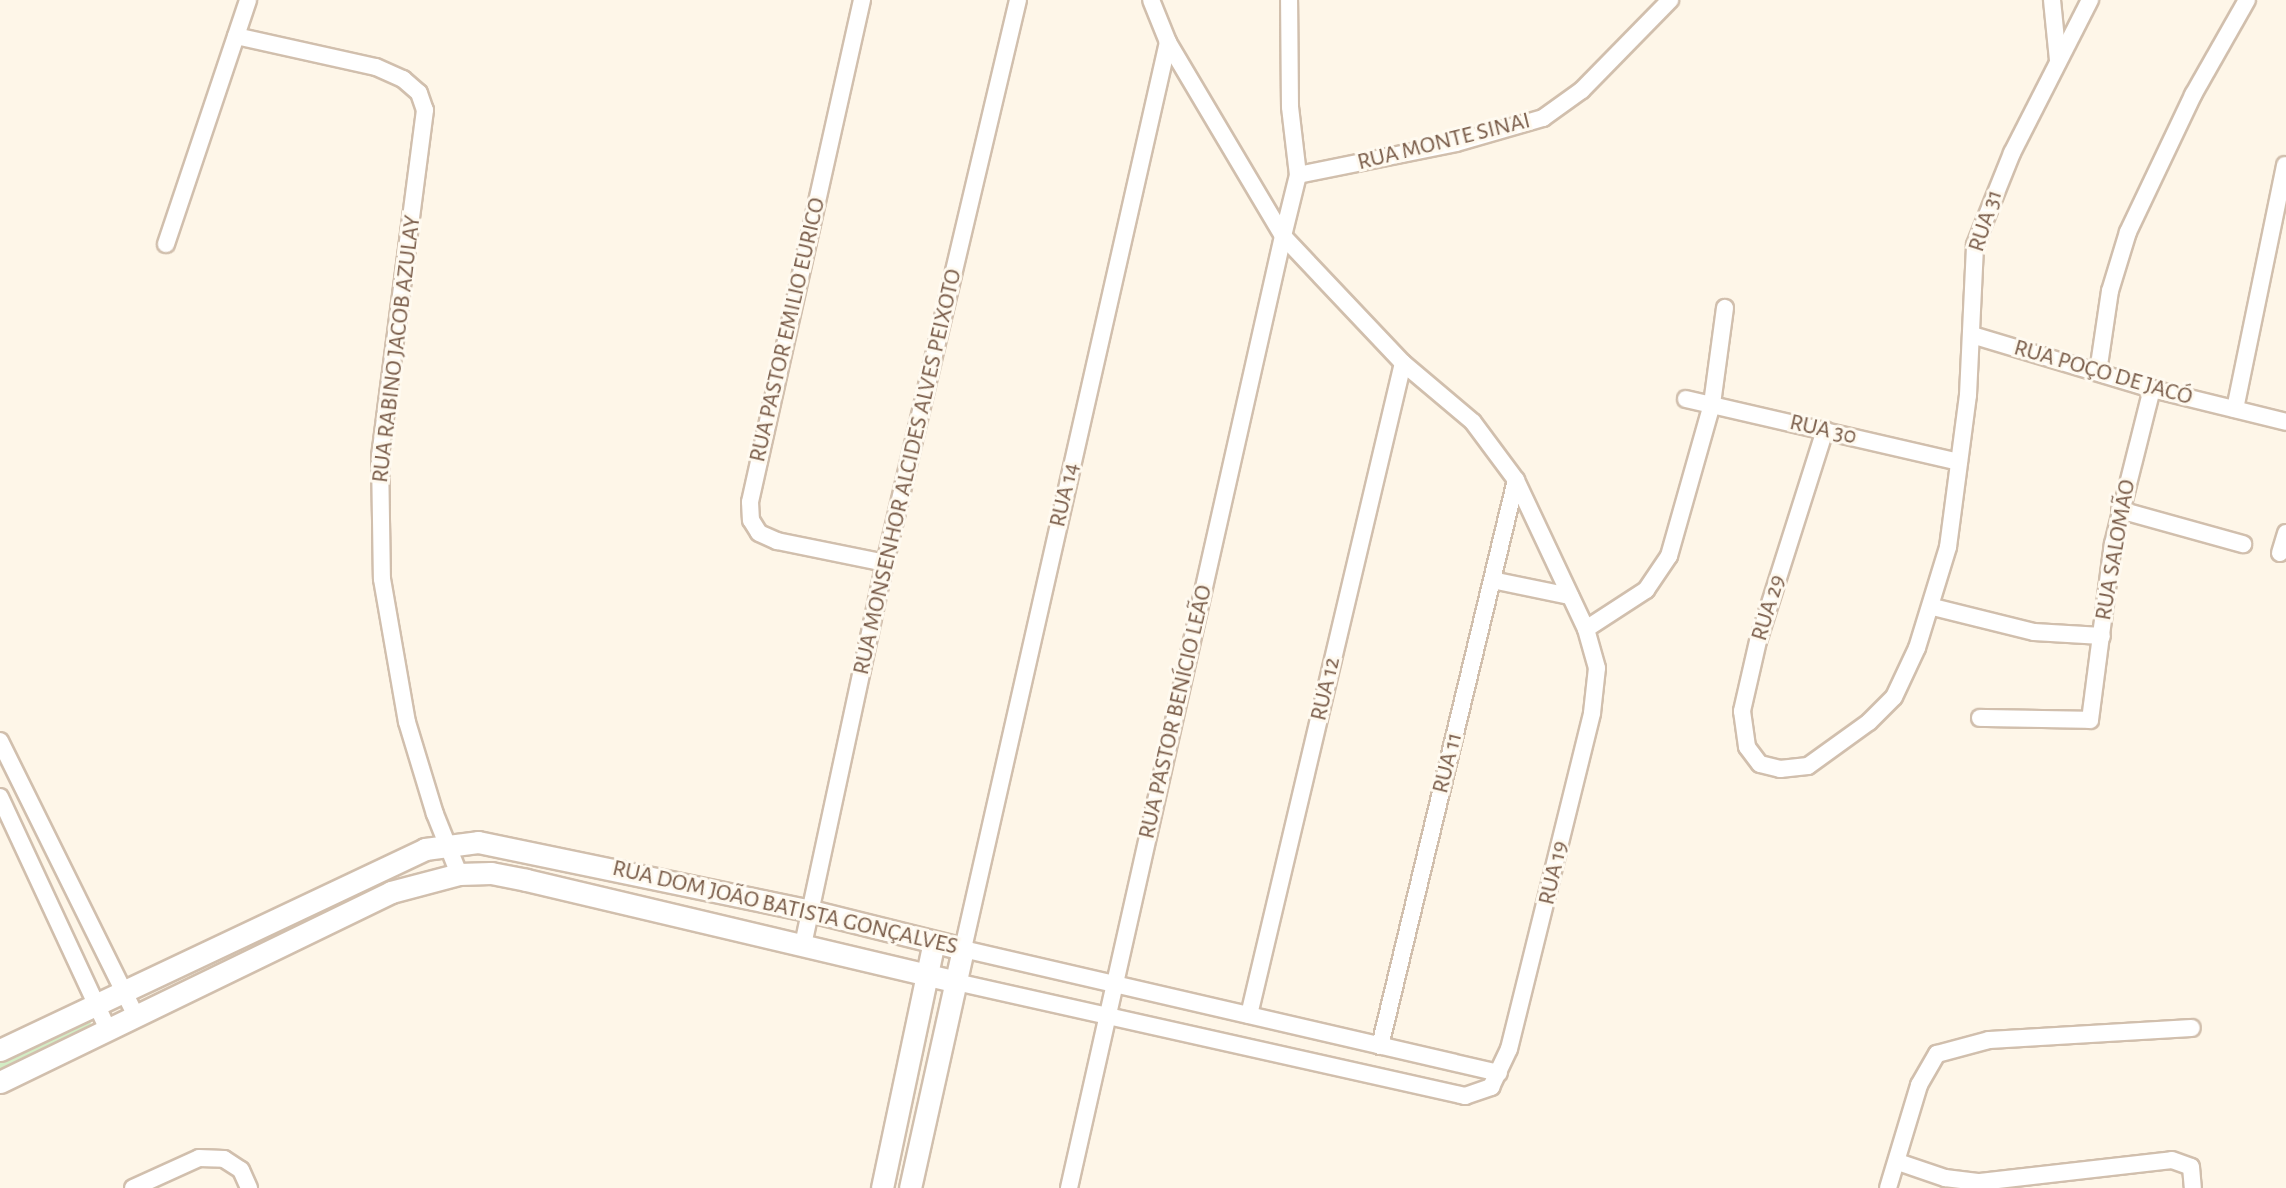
<!DOCTYPE html>
<meta charset="utf-8">
<style>
body{margin:0}
#map{position:relative;width:2286px;height:1188px;overflow:hidden;background:#fef6e8;font-family:"Alegreya Sans",sans-serif}
div>[style]{position:absolute}
.green>*{inset:0;background:#d3edc5}
.roads{filter:drop-shadow(2px 0 #d1bfad) drop-shadow(-2px 0 #d1bfad) drop-shadow(0 2px #d1bfad) drop-shadow(0 -2px #d1bfad)}
.minor>*{height:16px;margin:-8px;padding:0 8px;transform-origin:8px;border-radius:8px;background:#fff}
.tertiary>*{height:21px;margin:-10.5px;padding:0 10.5px;transform-origin:10.5px;border-radius:10.5px;background:#fff}
span{translate:-50% -50%;white-space:nowrap;text-align:center;line-height:1.15;-webkit-text-stroke:6px #fffaf0;paint-order:stroke}
.street-label{font-size:24px;color:#7a5d4a}
</style>
<div id="map">
<div class="green">
<div style="clip-path:polygon(82px 1018px,91px 1021px,90px 1028px,0 1072px,0 1060px)"></div>
</div>
<div class="roads">
<div class="minor">
<div style="left:862px;top:0;width:514px;rotate:102.58deg"></div>
<div style="left:750px;top:502px;width:18px;rotate:87deg"></div>
<div style="left:751px;top:520px;width:15px;rotate:58deg"></div>
<div style="left:759px;top:533px;width:20px;rotate:24deg"></div>
<div style="left:777px;top:541px;width:110px;rotate:11.5deg"></div>
<div style="left:2052px;top:0;width:60px;rotate:84.3deg"></div>
<div style="left:236px;top:36px;width:143px;rotate:12.5deg"></div>
<div style="left:376px;top:67px;width:30px;rotate:24deg"></div>
<div style="left:403px;top:79px;width:21px;rotate:41deg"></div>
<div style="left:419px;top:93px;width:18px;rotate:71deg"></div>
<div style="left:425px;top:110px;width:349px;rotate:97.4deg"></div>
<div style="left:380px;top:456px;width:123px;rotate:89.1deg"></div>
<div style="left:382px;top:579px;width:145px;rotate:80.1deg"></div>
<div style="left:407px;top:722px;width:96px;rotate:73.1deg"></div>
<div style="left:435px;top:814px;width:65px;rotate:68.2deg"></div>
<div style="left:1168px;top:42px;width:930px;rotate:102.74deg"></div>
<div style="left:963px;top:949px;width:550px;rotate:13.03deg"></div>
<div style="left:1298px;top:175px;width:161px;rotate:-11.4deg"></div>
<div style="left:1456px;top:143px;width:91px;rotate:-16deg"></div>
<div style="left:1543px;top:118px;width:48px;rotate:-35.7deg"></div>
<div style="left:1582px;top:90px;width:126px;rotate:-45.6deg"></div>
<div style="left:166px;top:244px;width:257px;rotate:-71.4deg"></div>
<div style="left:1972px;top:335px;width:188px;rotate:16.7deg"></div>
<div style="left:2152px;top:389px;width:138px;rotate:13.8deg"></div>
<div style="left:2098px;top:372px;width:82px;rotate:-81.6deg"></div>
<div style="left:2110px;top:291px;width:62px;rotate:-73deg"></div>
<div style="left:2128px;top:232px;width:152px;rotate:-64.6deg"></div>
<div style="left:2193px;top:95px;width:109px;rotate:-60.4deg"></div>
<div style="left:1686px;top:399px;width:280px;rotate:13deg"></div>
<div style="left:2235px;top:409px;width:249px;rotate:-78.4deg"></div>
<div style="left:1825px;top:430px;width:221px;rotate:107.6deg"></div>
<div style="left:1758px;top:641px;width:72px;rotate:102.9deg"></div>
<div style="left:1742px;top:711px;width:36px;rotate:82deg"></div>
<div style="left:1747px;top:747px;width:21px;rotate:53deg"></div>
<div style="left:1760px;top:764px;width:21px;rotate:14deg"></div>
<div style="left:1780px;top:769px;width:28px;rotate:-6deg"></div>
<div style="left:1808px;top:766px;width:75px;rotate:-35.8deg"></div>
<div style="left:1869px;top:722px;width:35px;rotate:-45deg"></div>
<div style="left:1894px;top:697px;width:54px;rotate:-64.9deg"></div>
<div style="left:1917px;top:648px;width:106px;rotate:-72.9deg"></div>
<div style="left:1948px;top:547px;width:153px;rotate:-82.5deg"></div>
<div style="left:1968px;top:395px;width:150px;rotate:-87.3deg"></div>
<div style="left:1975px;top:245px;width:99px;rotate:-68.1deg"></div>
<div style="left:2012px;top:153px;width:172px;rotate:-63deg"></div>
<div style="left:2120px;top:510px;width:128px;rotate:15.5deg"></div>
<div style="left:2280px;top:553px;width:21px;rotate:-73deg"></div>
<div style="left:1492px;top:580px;width:80px;rotate:11.6deg"></div>
<div style="left:1933px;top:607px;width:104px;rotate:13.9deg"></div>
<div style="left:2034px;top:632px;width:68px;rotate:3.4deg"></div>
<div style="left:1586px;top:629px;width:72px;rotate:-33deg"></div>
<div style="left:1646px;top:590px;width:41px;rotate:-55.9deg"></div>
<div style="left:1669px;top:556px;width:158px;rotate:-74.2deg"></div>
<div style="left:1712px;top:404px;width:97px;rotate:-82.3deg"></div>
<div style="left:1980px;top:718px;width:110px;rotate:1deg"></div>
<div style="left:2090px;top:720px;width:177px;rotate:-82.6deg"></div>
<div style="left:2113px;top:544px;width:160px;rotate:-75.9deg"></div>
<div style="left:0;top:741px;width:307px;rotate:63.7deg"></div>
<div style="left:0;top:797px;width:257px;rotate:65.1deg"></div>
<div style="left:803px;top:945px;width:391px;rotate:-77.9deg"></div>
<div style="left:885px;top:563px;width:578px;rotate:-76.71deg"></div>
<div style="left:956px;top:982px;width:522px;rotate:12.62deg"></div>
<div style="left:1465px;top:1096px;width:28px;rotate:-19deg"></div>
<div style="left:1491px;top:1087px;width:42px;rotate:-64.7deg"></div>
<div style="left:1509px;top:1049px;width:346px;rotate:-76.1deg"></div>
<div style="left:1592px;top:713px;width:45px;rotate:-83.7deg"></div>
<div style="left:1597px;top:668px;width:41px;rotate:-105.8deg"></div>
<div style="left:1586px;top:629px;width:165px;rotate:-115.2deg"></div>
<div style="left:1516px;top:480px;width:72px;rotate:-126.6deg"></div>
<div style="left:1473px;top:422px;width:92px;rotate:-139.9deg"></div>
<div style="left:1403px;top:363px;width:175px;rotate:-133.4deg"></div>
<div style="left:1283px;top:236px;width:63px;rotate:-76.2deg"></div>
<div style="left:1298px;top:175px;width:68px;rotate:-96.7deg"></div>
<div style="left:1290px;top:107px;width:107px;rotate:-90.5deg"></div>
<div style="left:1249px;top:1015px;width:670px;rotate:-76.71deg"></div>
<div style="left:1380px;top:1046px;width:582px;rotate:-76.49deg"></div>
<div style="left:1898px;top:1162px;width:50px;rotate:18.8deg"></div>
<div style="left:1945px;top:1178px;width:35px;rotate:7deg"></div>
<div style="left:1980px;top:1182px;width:193px;rotate:-6.5deg"></div>
<div style="left:2172px;top:1160px;width:20px;rotate:20deg"></div>
<div style="left:2191px;top:1167px;width:21px;rotate:85deg"></div>
<div style="left:133px;top:1188px;width:72px;rotate:-24.4deg"></div>
<div style="left:199px;top:1158px;width:25px;rotate:2deg"></div>
<div style="left:224px;top:1159px;width:20px;rotate:33deg"></div>
<div style="left:241px;top:1170px;width:20px;rotate:66deg"></div>
<div style="left:1069px;top:1188px;width:976px;rotate:-77.33deg"></div>
<div style="left:1283px;top:236px;width:226px;rotate:-120.7deg"></div>
<div style="left:1168px;top:42px;width:45px;rotate:-112deg"></div>
<div style="left:1888px;top:1188px;width:108px;rotate:-73.2deg"></div>
<div style="left:1919px;top:1085px;width:36px;rotate:-60deg"></div>
<div style="left:1937px;top:1054px;width:54px;rotate:-15.1deg"></div>
<div style="left:1989px;top:1040px;width:203px;rotate:-3.4deg"></div>
</div>
<div class="tertiary">
<div style="left:0;top:1050px;width:470px;rotate:-25.3deg"></div>
<div style="left:425px;top:849px;width:53px;rotate:-7.5deg"></div>
<div style="left:478px;top:842px;width:340px;rotate:11.7deg"></div>
<div style="left:811px;top:911px;width:157px;rotate:14deg"></div>
<div style="left:963px;top:949px;width:245px;rotate:102.5deg"></div>
<div style="left:0;top:1082px;width:435px;rotate:-25.9deg"></div>
<div style="left:391px;top:892px;width:70px;rotate:-14.8deg"></div>
<div style="left:459px;top:874px;width:32px;rotate:-2deg"></div>
<div style="left:491px;top:873px;width:36px;rotate:11deg"></div>
<div style="left:526px;top:880px;width:442px;rotate:13.3deg"></div>
<div style="left:882px;top:1188px;width:251px;rotate:-78.1deg"></div>
</div>
</div>
<div class="street-label">
<span style="left:1444px;top:142px;rotate:-14deg">RUA MONTE SINAI</span>
<span style="left:1986px;top:221px;rotate:-72deg">RUA 31</span>
<span style="left:788px;top:330px;rotate:-77deg">RUA PASTOR EMILIO EURICO</span>
<span style="left:397px;top:349px;rotate:-83deg">RUA RABINO JACOB AZULAY</span>
<span style="left:2103px;top:373px;rotate:16deg">RUA POÇO DE JACÓ</span>
<span style="left:1823px;top:430px;rotate:13deg">RUA 30</span>
<span style="left:908px;top:472px;rotate:-77deg">RUA MONSENHOR ALCIDES ALVES PEIXOTO</span>
<span style="left:1065px;top:495px;rotate:-77deg">RUA 14</span>
<span style="left:2116px;top:550px;rotate:-80deg">RUA SALOMÃO</span>
<span style="left:1769px;top:608px;rotate:-73deg">RUA 29</span>
<span style="left:1326px;top:689px;rotate:-77deg">RUA 12</span>
<span style="left:1176px;top:712px;rotate:-77deg">RUA PASTOR BENÍCIO LEÃO</span>
<span style="left:1448px;top:763px;rotate:-76deg">RUA 11</span>
<span style="left:1554px;top:873px;rotate:-77deg">RUA 19</span>
<span style="left:785px;top:908px;rotate:13deg">RUA DOM JOÃO BATISTA GONÇALVES</span>
</div>
</div>
